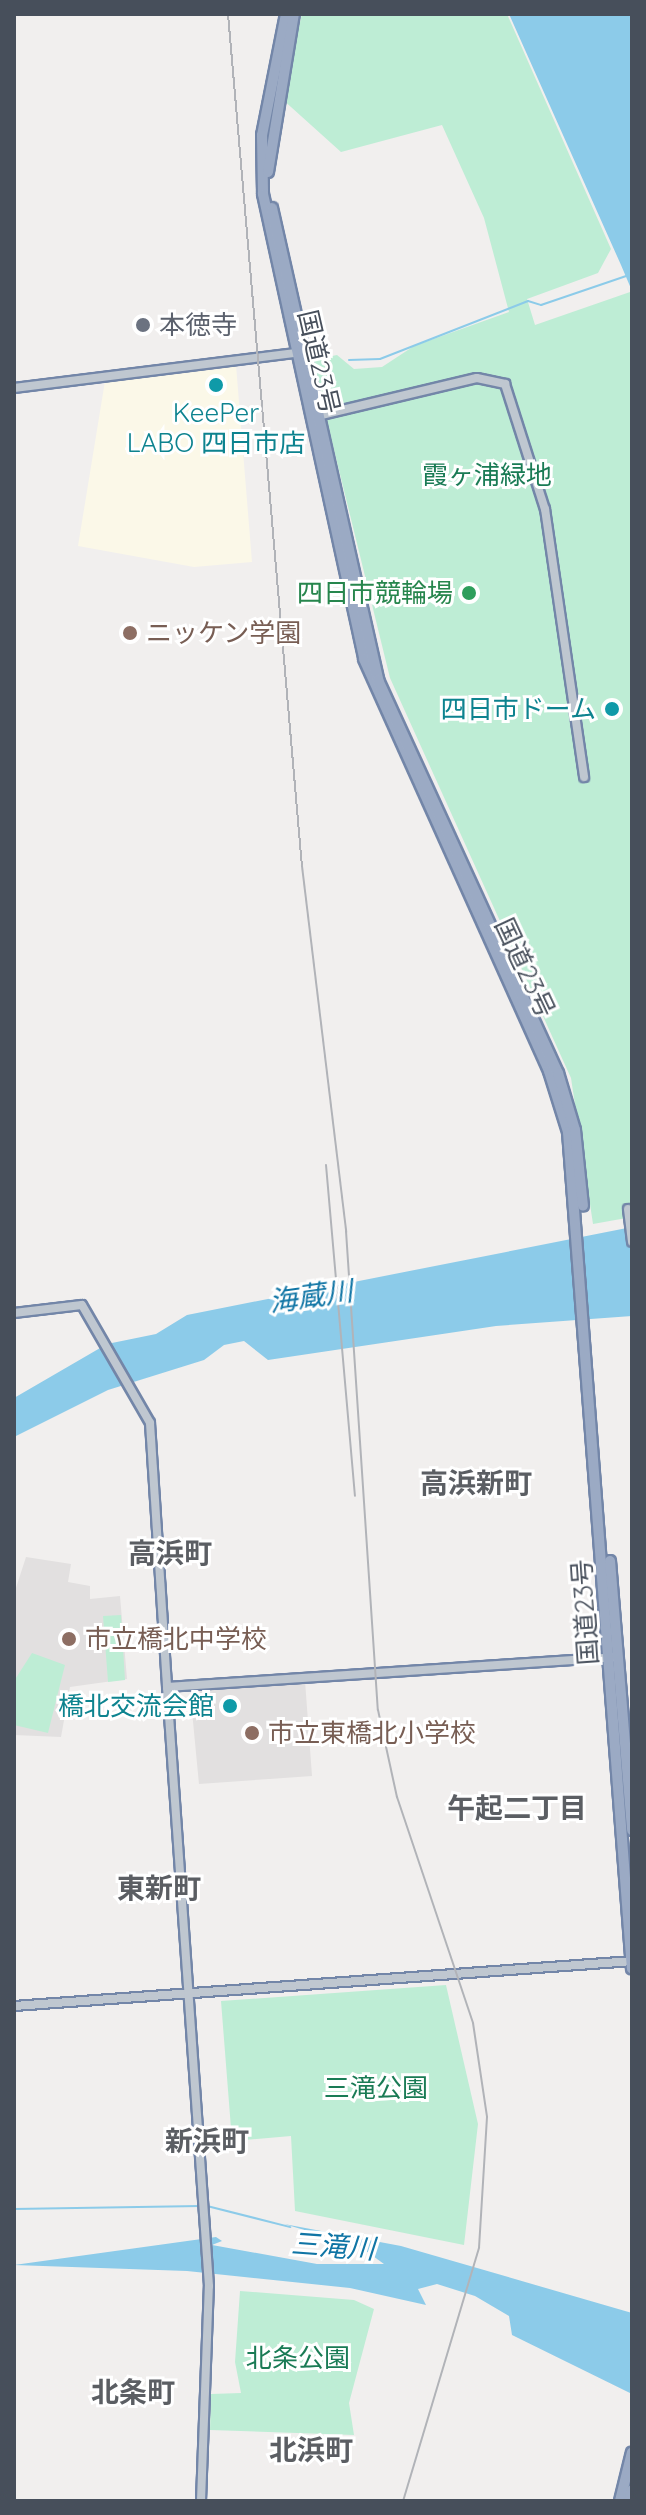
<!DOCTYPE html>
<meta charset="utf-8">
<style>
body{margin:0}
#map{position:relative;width:646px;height:2515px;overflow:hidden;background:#f1efee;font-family:Quicksand,"Noto Sans JP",sans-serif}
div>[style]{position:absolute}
.commercial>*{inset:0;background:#fbf8e8}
.education>*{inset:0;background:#e2e0e0}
.green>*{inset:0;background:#beedd5}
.water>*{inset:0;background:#8ccbe9}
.stream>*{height:2px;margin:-1px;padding:0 1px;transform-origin:1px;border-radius:1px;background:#8ccbe9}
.roads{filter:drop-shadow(2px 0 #7386a8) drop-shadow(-2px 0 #7386a8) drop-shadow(0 2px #7386a8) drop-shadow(0 -2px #7386a8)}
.tertiary>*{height:8px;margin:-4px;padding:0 4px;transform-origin:4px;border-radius:4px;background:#bfc7d0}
.trunk>*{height:10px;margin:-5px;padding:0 5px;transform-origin:5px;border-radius:5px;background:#9baac4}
.rail>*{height:2px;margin:-1px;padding:0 1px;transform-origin:1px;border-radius:1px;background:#b1b3b8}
.dots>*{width:22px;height:22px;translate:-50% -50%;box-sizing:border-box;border:4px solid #fff;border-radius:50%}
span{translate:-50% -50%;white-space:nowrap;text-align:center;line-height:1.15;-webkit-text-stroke:6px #fff;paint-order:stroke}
.worship-label{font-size:26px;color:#5b616d}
.left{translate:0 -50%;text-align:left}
.street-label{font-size:26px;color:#474f5b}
.culture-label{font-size:26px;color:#0d838f}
.right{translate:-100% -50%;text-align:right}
.park-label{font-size:26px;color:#1a7b55}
.leisure-label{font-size:26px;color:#27864d}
.education-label{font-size:26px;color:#785e54}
.water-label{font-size:28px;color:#1075a5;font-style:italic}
.neighbourhood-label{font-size:28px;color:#5b5e63;font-weight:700}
.frame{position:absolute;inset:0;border:16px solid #474f5b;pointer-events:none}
</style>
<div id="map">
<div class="commercial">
<div style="clip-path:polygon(236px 365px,252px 562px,194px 567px,78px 546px,105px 381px)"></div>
</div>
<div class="education">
<div style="clip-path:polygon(26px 1557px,71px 1564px,68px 1582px,90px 1586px,90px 1599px,120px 1596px,127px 1679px,70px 1687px,61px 1737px,14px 1735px,14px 1594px)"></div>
<div style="clip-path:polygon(305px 1681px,312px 1776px,199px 1784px,190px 1690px)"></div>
</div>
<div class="green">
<div style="clip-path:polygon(302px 14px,507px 14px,611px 249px,598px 273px,527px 299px,535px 325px,630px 292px,632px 1217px,593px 1224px,571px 1078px,390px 678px,312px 360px,337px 355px,354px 369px,382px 367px,414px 346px,509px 312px,484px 218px,442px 125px,341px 152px,281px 98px)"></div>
<div style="clip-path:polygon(121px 1615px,125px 1680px,108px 1682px,103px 1616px)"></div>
<div style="clip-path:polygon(32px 1653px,65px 1665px,48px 1733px,14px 1725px,14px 1681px)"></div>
<div style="clip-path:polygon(446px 1985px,478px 2124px,464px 2245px,295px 2211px,291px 2136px,232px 2141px,221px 2001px)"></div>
<div style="clip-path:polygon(240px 2291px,354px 2300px,374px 2309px,349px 2403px,354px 2435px,210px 2430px,211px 2394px,241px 2393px,235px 2362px)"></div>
</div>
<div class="water">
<div style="clip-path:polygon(509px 14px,632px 14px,632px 291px,621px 265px)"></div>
<div style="clip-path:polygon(632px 1227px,632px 1316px,496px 1326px,268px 1360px,244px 1341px,224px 1345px,204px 1360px,108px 1390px,14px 1437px,14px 1398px,107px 1344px,156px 1334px,187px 1315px)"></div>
<div style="clip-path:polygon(284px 2224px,401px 2246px,632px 2313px,632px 2394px,512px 2335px,509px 2316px,475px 2296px,437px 2284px,418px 2289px,426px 2305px,350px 2288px,187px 2271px,14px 2265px,216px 2237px,222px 2241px,212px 2245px,317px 2264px,384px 2264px,359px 2246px)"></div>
</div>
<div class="stream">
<div style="left:349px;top:360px;width:31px;rotate:-2deg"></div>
<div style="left:380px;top:359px;width:159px;rotate:-21.4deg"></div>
<div style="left:528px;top:301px;width:14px;rotate:17deg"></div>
<div style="left:541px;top:305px;width:90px;rotate:-18.8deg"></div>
<div style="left:207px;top:2206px;width:86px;rotate:14.2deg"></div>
<div style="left:14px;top:2209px;width:186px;rotate:-0.9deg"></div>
</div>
<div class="roads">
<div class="tertiary">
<div style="left:14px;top:388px;width:282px;rotate:-7.1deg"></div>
<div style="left:317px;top:416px;width:164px;rotate:-13.4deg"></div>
<div style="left:477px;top:378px;width:29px;rotate:12deg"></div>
<div style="left:505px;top:384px;width:131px;rotate:72.3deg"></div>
<div style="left:545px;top:509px;width:271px;rotate:81.7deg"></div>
<div style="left:628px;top:1209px;width:33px;rotate:83deg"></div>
<div style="left:14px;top:1313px;width:68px;rotate:-6.7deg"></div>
<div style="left:82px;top:1305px;width:136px;rotate:60deg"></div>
<div style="left:150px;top:1423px;width:265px;rotate:86.3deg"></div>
<div style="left:14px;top:2006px;width:620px;rotate:-4.16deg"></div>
<div style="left:201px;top:2501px;width:215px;rotate:-87.9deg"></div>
<div style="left:209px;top:2286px;width:600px;rotate:-94.01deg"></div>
<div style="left:167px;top:1687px;width:448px;rotate:-3.8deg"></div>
</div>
<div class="trunk">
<div style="left:286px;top:14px;width:123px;rotate:101.2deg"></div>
<div style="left:262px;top:135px;width:59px;rotate:89deg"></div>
<div style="left:263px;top:194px;width:476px;rotate:77.7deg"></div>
<div style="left:364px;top:659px;width:452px;rotate:65.8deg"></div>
<div style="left:549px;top:1071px;width:64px;rotate:72.7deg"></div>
<div style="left:568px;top:1132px;width:839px;rotate:85.63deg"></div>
<div style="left:268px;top:172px;width:160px;rotate:-80.7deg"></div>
<div style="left:272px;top:208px;width:484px;rotate:77.3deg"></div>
<div style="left:378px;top:680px;width:432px;rotate:65.4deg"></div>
<div style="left:558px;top:1073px;width:59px;rotate:73.4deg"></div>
<div style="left:575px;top:1130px;width:76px;rotate:84deg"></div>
<div style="left:610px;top:1561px;width:270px;rotate:85.3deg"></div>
<div style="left:620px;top:2501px;width:50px;rotate:-76.2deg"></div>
<div style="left:629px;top:2501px;width:11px;rotate:-75deg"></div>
</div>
</div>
<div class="rail">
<div style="left:228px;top:14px;width:855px;rotate:85.04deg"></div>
<div style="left:302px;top:866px;width:368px;rotate:83.1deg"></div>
<div style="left:346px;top:1231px;width:480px;rotate:86.2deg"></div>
<div style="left:378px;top:1710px;width:89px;rotate:77.7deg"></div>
<div style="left:397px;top:1797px;width:238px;rotate:71.4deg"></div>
<div style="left:473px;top:2023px;width:95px;rotate:81.5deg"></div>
<div style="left:487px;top:2117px;width:131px;rotate:93.5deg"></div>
<div style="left:479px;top:2248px;width:264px;rotate:106.7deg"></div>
<div style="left:326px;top:1165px;width:332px;rotate:85deg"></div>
</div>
<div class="dots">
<div style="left:143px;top:325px;background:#6b7280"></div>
<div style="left:216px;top:385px;background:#0f9aa8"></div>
<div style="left:469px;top:593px;background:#2e9e5b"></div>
<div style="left:130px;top:633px;background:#8d6e63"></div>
<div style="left:612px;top:709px;background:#0f9aa8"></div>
<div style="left:69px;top:1639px;background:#8d6e63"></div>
<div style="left:230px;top:1706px;background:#0f9aa8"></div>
<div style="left:252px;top:1733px;background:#8d6e63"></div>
</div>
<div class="worship-label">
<span class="left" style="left:159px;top:325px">本徳寺</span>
</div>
<div class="street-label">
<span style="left:319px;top:362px;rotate:77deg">国道23号</span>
<span style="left:525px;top:968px;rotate:65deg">国道23号</span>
<span style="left:585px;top:1612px;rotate:-94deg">国道23号</span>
</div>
<div class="culture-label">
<span style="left:216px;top:428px">KeePer<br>LABO 四日市店</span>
<span class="right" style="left:596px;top:709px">四日市ドーム</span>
<span class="right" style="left:214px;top:1706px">橋北交流会館</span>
</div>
<div class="park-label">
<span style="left:487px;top:475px">霞ヶ浦緑地</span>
<span style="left:376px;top:2088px">三滝公園</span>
<span style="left:298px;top:2358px">北条公園</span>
</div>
<div class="leisure-label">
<span class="right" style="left:453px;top:593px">四日市競輪場</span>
</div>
<div class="education-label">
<span class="left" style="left:146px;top:633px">ニッケン学園</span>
<span class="left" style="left:85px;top:1639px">市立橋北中学校</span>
<span class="left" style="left:268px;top:1733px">市立東橋北小学校</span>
</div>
<div class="water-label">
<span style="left:311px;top:1296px;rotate:-8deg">海蔵川</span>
<span style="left:333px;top:2246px;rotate:4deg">三滝川</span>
</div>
<div class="neighbourhood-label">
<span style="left:476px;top:1483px">高浜新町</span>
<span style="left:170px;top:1553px">高浜町</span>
<span style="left:517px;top:1808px">午起二丁目</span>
<span style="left:159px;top:1888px">東新町</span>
<span style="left:207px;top:2141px">新浜町</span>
<span style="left:133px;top:2392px">北条町</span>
<span style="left:311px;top:2450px">北浜町</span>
</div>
<div class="frame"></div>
</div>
